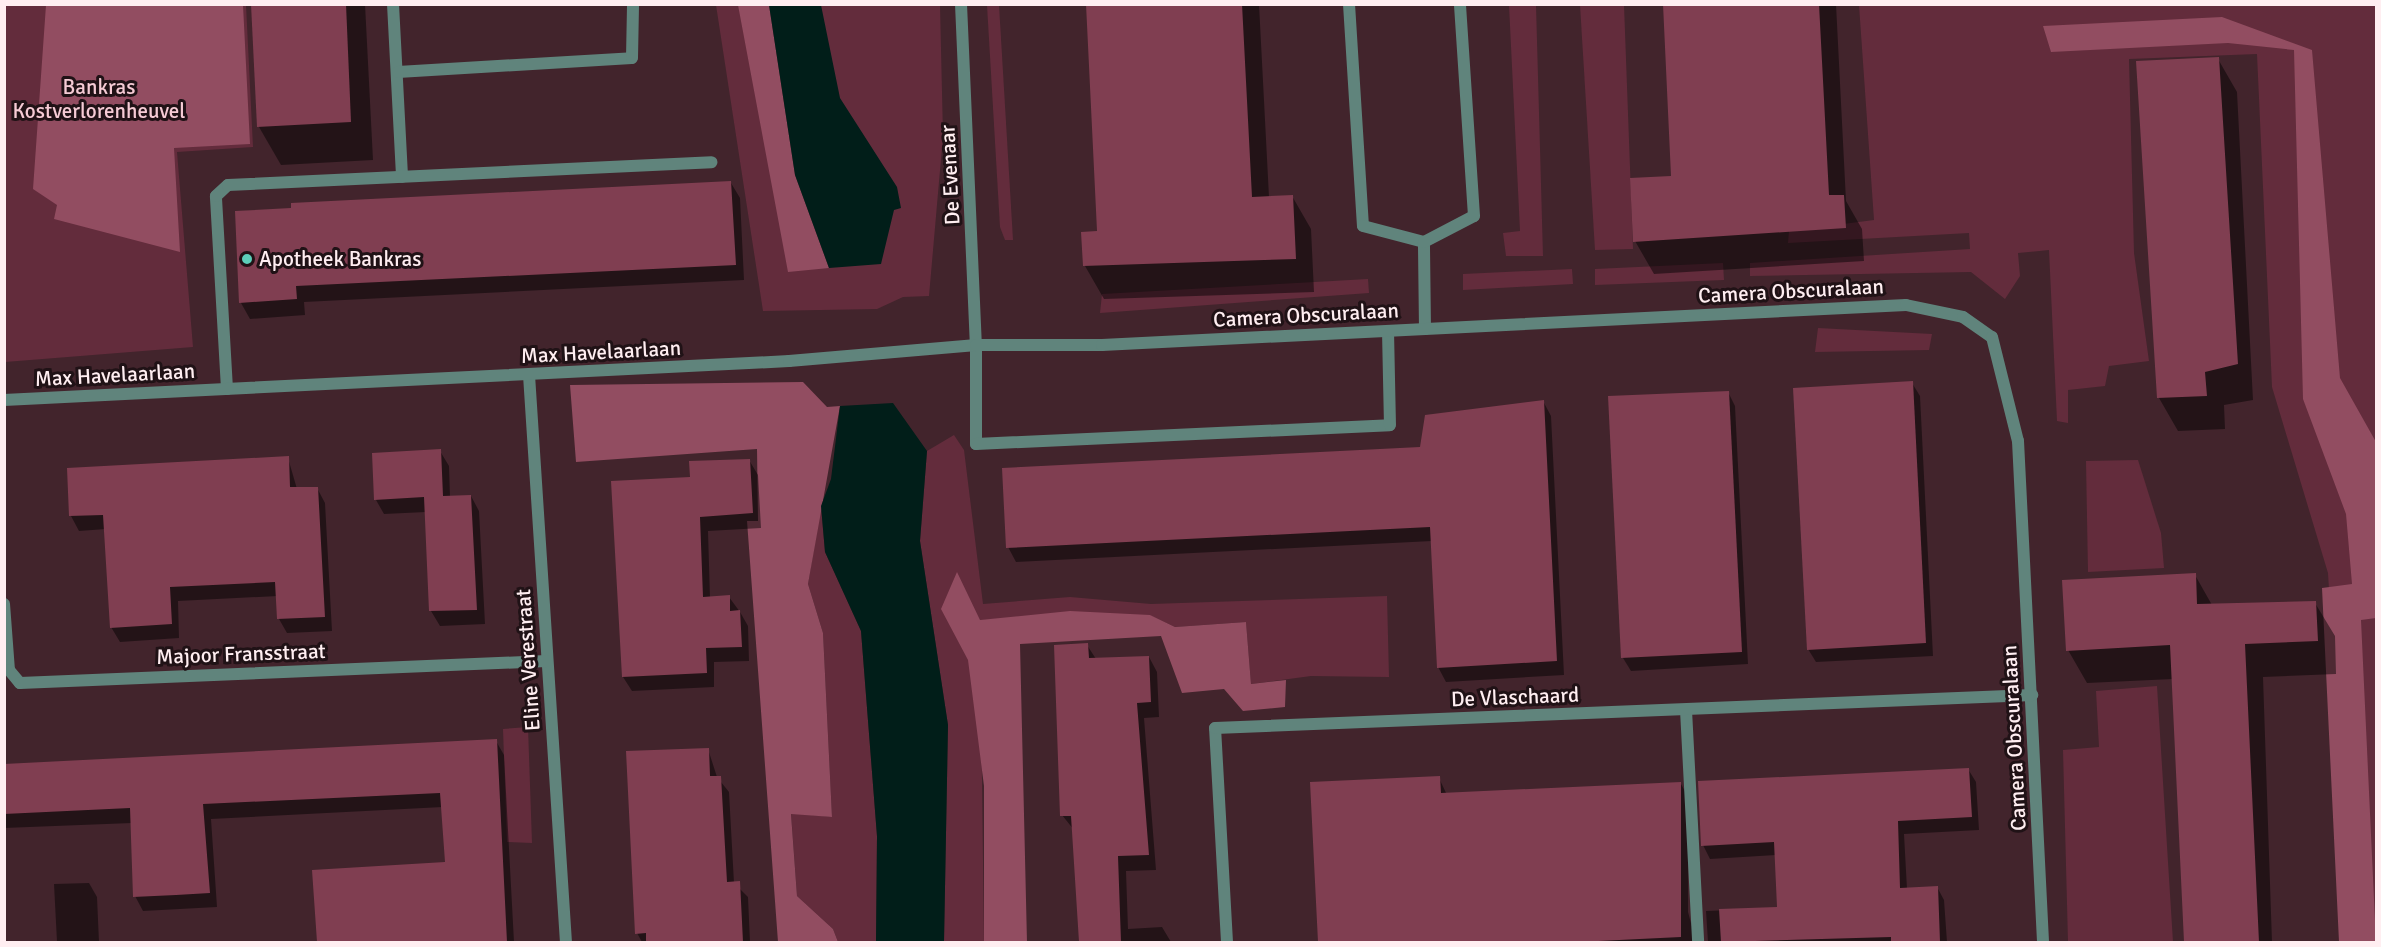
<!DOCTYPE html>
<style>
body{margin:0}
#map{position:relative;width:2381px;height:947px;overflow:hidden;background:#42242c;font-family:Signika,sans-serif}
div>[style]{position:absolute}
.green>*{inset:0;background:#632c3c}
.forest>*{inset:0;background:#924d61}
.water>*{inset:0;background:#011e19}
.shadow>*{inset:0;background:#0007}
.building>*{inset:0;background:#803e51}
.lane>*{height:12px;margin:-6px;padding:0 6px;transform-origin:6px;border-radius:6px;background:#60847c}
.street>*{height:12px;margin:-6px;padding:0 6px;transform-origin:6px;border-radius:6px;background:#60847c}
.dots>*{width:16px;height:16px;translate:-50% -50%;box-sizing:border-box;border:3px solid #201216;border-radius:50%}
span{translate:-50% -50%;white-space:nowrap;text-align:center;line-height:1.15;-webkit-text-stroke:6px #201216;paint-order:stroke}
.park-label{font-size:21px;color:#f6cbd5}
.street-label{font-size:21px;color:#ffeef1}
.poi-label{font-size:21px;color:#ffeef1}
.left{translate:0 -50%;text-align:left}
.frame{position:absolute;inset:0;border:6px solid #ffeef1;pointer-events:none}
</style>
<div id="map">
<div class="green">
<div style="clip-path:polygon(4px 5px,246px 5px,253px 147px,177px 152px,193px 347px,5px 362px)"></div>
<div style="clip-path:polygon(716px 5px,940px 5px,943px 136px,929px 296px,903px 297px,877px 309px,763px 311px)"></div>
<div style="clip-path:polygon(987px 5px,999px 5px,1013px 240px,1005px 240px,1000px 227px)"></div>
<div style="clip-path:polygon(1509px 5px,1536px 5px,1543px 256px,1506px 256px,1503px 233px,1520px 231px)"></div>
<div style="clip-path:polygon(1580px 5px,1624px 5px,1633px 249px,1595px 250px)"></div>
<div style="clip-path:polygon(1859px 5px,2376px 5px,2376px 942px,2350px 942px,2328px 573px,2272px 387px,2257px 54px,2129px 59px,2134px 253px,2149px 361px,2109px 366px,2105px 386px,2068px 390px,2068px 423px,2057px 421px,2049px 250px,2018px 253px,2020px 276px,2005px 299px,1971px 272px,1750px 276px,1750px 263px,1970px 249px,1969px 233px,1788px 243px,1789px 231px,1874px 220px)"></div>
<div style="clip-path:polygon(1723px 263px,1724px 280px,1595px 285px,1595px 269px)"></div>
<div style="clip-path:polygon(1572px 269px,1573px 284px,1463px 290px,1463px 274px)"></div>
<div style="clip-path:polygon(1368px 279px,1369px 293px,1100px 313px,1102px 294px)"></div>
<div style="clip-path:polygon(1818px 328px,1932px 334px,1929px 350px,1815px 352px)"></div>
<div style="clip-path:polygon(954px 435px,964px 450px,983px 604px,1070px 597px,1151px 604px,1387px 596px,1389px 677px,1311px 676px,1251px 684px,1246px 622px,1175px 627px,1149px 615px,980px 620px,984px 942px,944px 942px,948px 725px,920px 541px,927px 451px)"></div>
<div style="clip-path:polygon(2138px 460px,2161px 533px,2164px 568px,2088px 572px,2086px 461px)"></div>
<div style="clip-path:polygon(821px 506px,825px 552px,861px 631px,877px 836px,876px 942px,838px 942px,833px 929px,797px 896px,791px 813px,832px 817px,823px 633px,808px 584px)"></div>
<div style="clip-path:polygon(2157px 686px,2173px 942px,2068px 942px,2063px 750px,2099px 747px,2096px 691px)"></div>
<div style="clip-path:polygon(528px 727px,532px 843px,507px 842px,503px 729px)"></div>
</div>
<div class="forest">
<div style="clip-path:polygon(46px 5px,243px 5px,250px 144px,174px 148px,180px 252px,54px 219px,57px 205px,33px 189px)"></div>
<div style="clip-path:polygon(738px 5px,769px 5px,795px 175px,829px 268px,788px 272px)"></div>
<div style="clip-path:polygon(2222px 17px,2312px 50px,2340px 378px,2376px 442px,2376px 618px,2361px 620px,2376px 942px,2339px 942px,2322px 588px,2352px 584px,2346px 514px,2303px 399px,2294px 50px,2228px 43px,2051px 52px,2043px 26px)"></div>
<div style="clip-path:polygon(803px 382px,827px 407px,840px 406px,808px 584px,823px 633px,832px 817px,791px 814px,797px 896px,833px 929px,838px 942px,778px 942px,747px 521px,758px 521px,757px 449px,576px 462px,570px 385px)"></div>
<div style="clip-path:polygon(957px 572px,980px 620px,1070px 611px,1150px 615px,1175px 627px,1246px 622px,1251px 684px,1286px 680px,1285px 707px,1243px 711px,1224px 689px,1182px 693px,1161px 636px,1020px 644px,1027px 942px,984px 942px,984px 786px,968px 660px,941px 609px)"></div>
</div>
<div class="water">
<div style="clip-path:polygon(769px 5px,821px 5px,840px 98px,897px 187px,901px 208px,894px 210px,881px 264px,829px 268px,795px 175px)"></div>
<div style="clip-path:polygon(893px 403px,927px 451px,920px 541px,948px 725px,944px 942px,876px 942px,877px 836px,861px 631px,825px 552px,821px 506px,831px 479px,840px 406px)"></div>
</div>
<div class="shadow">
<div style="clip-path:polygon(253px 4px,365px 4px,373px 160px,281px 165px,259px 127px)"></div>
<div style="clip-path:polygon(1087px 4px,1259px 4px,1269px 197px,1292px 196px,1311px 229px,1314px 292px,1104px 299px,1085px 266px,1099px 232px)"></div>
<div style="clip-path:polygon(1664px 4px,1836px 4px,1846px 201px,1862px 229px,1864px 261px,1654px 274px,1635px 241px,1673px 177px)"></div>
<div style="clip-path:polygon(2218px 59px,2237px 92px,2253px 400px,2224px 405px,2225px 429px,2178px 431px,2159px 398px)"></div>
<div style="clip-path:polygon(731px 183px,740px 198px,744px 280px,304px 302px,305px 315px,250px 319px,241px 303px,236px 212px)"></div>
<div style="clip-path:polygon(1912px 383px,1920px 396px,1933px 656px,1816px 662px,1808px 649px)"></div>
<div style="clip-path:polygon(1728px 392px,1735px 406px,1748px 664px,1631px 671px,1623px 658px)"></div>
<div style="clip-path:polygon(1543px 401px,1551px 416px,1564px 675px,1446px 682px,1438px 667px,1432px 541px,1016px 562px,1008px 547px,1427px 448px)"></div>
<div style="clip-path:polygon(440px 451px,449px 466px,450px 497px,471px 496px,479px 511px,485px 624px,440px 626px,431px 611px,426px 512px,384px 514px,376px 500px)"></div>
<div style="clip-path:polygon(288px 458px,297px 489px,317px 488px,325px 503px,332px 631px,287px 633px,279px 619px,278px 596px,178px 601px,179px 638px,120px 642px,111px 627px,106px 529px,79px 531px,71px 516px,69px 469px)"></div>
<div style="clip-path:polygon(749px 460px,758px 475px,761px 528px,708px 531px,710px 598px,729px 597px,740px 612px,748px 626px,749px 661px,714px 662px,714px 687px,632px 691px,623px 677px,691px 478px)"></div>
<div style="clip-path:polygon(2195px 575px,2212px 605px,2315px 603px,2335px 636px,2336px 674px,2263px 677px,2272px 942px,2186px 942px,2173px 679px,2087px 683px,2068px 650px)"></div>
<div style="clip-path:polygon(1087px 645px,1096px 659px,1149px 657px,1157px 672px,1159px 717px,1144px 718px,1156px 870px,1126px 871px,1128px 929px,1162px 927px,1171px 942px,1082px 942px,1074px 830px,1062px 815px)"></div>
<div style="clip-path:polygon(496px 741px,504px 755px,514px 942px,318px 942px,313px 871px,447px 864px,443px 807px,211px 819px,217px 907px,143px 911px,135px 896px,132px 823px,4px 828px,4px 766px)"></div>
<div style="clip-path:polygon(708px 749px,717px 777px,729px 792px,734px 883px,748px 897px,750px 942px,642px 942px,637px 933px)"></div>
<div style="clip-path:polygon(1968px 769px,1976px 782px,1979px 830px,1904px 834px,1907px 889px,1937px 887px,1944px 900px,1947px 942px,1708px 942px,1706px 911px,1779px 908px,1776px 855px,1710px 859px,1703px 845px)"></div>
<div style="clip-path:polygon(1439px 778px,1447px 795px,1681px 784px,1688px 797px,1688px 912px,1696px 942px,1320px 942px,1312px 783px)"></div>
<div style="clip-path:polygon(89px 883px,97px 897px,99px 942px,57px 942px,54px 884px)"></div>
</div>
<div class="building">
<div style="clip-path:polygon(251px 4px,346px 4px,351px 122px,257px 127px)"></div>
<div style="clip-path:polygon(1086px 4px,1242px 4px,1252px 197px,1293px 195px,1296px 259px,1083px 266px,1081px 232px,1097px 231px)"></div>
<div style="clip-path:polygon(1663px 4px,1819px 4px,1829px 195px,1844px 195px,1846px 228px,1633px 242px,1630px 178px,1671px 176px)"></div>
<div style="clip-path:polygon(2219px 57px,2238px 364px,2205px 372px,2207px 396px,2157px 398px,2136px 61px)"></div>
<div style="clip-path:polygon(731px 181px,736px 265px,296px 286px,297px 299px,239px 303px,235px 211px,291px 208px,291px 203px)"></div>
<div style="clip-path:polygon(1913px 381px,1926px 643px,1807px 650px,1793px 388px)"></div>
<div style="clip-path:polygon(1729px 391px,1742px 652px,1621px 658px,1608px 396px)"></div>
<div style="clip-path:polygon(1544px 400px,1557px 661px,1437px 668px,1430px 527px,1006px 548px,1002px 468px,1420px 447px,1425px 415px)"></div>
<div style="clip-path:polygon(441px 449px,443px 496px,471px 495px,477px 610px,429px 611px,424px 497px,374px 500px,372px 453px)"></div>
<div style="clip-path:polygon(289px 456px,290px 487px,318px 487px,325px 617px,277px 619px,275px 582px,170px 587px,172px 624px,110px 628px,103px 515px,69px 516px,67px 468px)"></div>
<div style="clip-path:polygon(750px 459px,753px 513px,700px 517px,703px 597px,730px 595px,730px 611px,740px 610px,742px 647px,706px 648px,707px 673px,622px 677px,611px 481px,690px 477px,689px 461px)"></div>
<div style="clip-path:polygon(2196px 573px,2197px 604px,2316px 601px,2318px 641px,2245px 644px,2259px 942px,2184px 942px,2170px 645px,2066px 651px,2062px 580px)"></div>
<div style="clip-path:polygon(1088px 643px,1089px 658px,1149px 656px,1151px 702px,1137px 703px,1149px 855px,1118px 856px,1121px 942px,1079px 942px,1071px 816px,1060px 816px,1054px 645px)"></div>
<div style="clip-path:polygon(497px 739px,507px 942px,317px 942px,312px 870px,445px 862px,440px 793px,203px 804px,210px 893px,176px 895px,133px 897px,130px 808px,4px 814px,4px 764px)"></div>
<div style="clip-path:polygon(709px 748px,710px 776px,721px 776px,727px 882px,740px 881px,743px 942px,646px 942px,646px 933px,635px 934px,626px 751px)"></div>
<div style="clip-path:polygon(1969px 768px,1972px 817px,1898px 821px,1900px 888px,1938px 886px,1940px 942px,1891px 942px,1891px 937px,1721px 942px,1719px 909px,1777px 907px,1774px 842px,1701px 846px,1698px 781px)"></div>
<div style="clip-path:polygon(1440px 776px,1441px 793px,1681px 782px,1681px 937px,1578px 942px,1318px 942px,1310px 782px)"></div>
</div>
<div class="lane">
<div style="left:393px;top:4px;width:173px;rotate:87deg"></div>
<div style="left:1349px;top:4px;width:222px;rotate:86.4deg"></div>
<div style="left:1363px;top:226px;width:63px;rotate:14.7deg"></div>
<div style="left:398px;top:72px;width:234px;rotate:-3.4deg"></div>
<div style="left:632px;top:58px;width:54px;rotate:-88.9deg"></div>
<div style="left:1425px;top:329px;width:87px;rotate:-90.7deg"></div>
<div style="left:1424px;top:242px;width:56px;rotate:-27.5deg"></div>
<div style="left:1474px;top:216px;width:212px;rotate:-93.8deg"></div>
<div style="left:976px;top:345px;width:99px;rotate:90deg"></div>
<div style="left:976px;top:444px;width:414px;rotate:-2.6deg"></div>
<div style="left:1686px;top:710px;width:232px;rotate:87deg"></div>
</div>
<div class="street">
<div style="left:961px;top:4px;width:341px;rotate:87.5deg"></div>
<div style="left:1388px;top:331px;width:94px;rotate:88.8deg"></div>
<div style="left:529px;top:375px;width:568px;rotate:86.27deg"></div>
<div style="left:227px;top:389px;width:193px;rotate:-93.3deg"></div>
<div style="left:216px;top:196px;width:16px;rotate:-43deg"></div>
<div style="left:228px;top:185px;width:484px;rotate:-2.7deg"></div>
<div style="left:4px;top:400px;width:786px;rotate:-2.84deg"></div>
<div style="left:789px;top:361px;width:188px;rotate:-4.9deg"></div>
<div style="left:976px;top:345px;width:126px"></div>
<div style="left:1102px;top:345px;width:805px;rotate:-2.85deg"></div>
<div style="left:1906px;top:305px;width:58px;rotate:11.9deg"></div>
<div style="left:1963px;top:317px;width:35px;rotate:35deg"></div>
<div style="left:1992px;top:337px;width:107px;rotate:76deg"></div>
<div style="left:2018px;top:441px;width:502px;rotate:87.14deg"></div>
<div style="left:4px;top:604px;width:66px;rotate:85.7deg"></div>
<div style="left:9px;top:670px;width:17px;rotate:50deg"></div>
<div style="left:20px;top:683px;width:527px;rotate:-2.39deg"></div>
<div style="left:1227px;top:942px;width:214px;rotate:-93.2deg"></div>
<div style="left:1215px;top:728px;width:818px;rotate:-2.31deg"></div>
</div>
<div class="dots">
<div style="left:247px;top:259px;background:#5dceb9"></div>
</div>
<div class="park-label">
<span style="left:99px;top:99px">Bankras<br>Kostverlorenheuvel</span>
</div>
<div class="street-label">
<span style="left:950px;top:175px;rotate:-93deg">De Evenaar</span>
<span style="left:1791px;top:291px;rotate:-3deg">Camera Obscuralaan</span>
<span style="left:1306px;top:315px;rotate:-3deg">Camera Obscuralaan</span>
<span style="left:601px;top:352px;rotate:-3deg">Max Havelaarlaan</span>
<span style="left:115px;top:375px;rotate:-3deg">Max Havelaarlaan</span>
<span style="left:241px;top:654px;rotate:-2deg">Majoor Fransstraat</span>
<span style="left:528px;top:660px;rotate:-94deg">Eline Verestraat</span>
<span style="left:1515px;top:697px;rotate:-2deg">De Vlaschaard</span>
<span style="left:2014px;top:738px;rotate:-93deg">Camera Obscuralaan</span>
</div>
<div class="poi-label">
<span class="left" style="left:259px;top:259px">Apotheek Bankras</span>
</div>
<div class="frame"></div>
</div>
